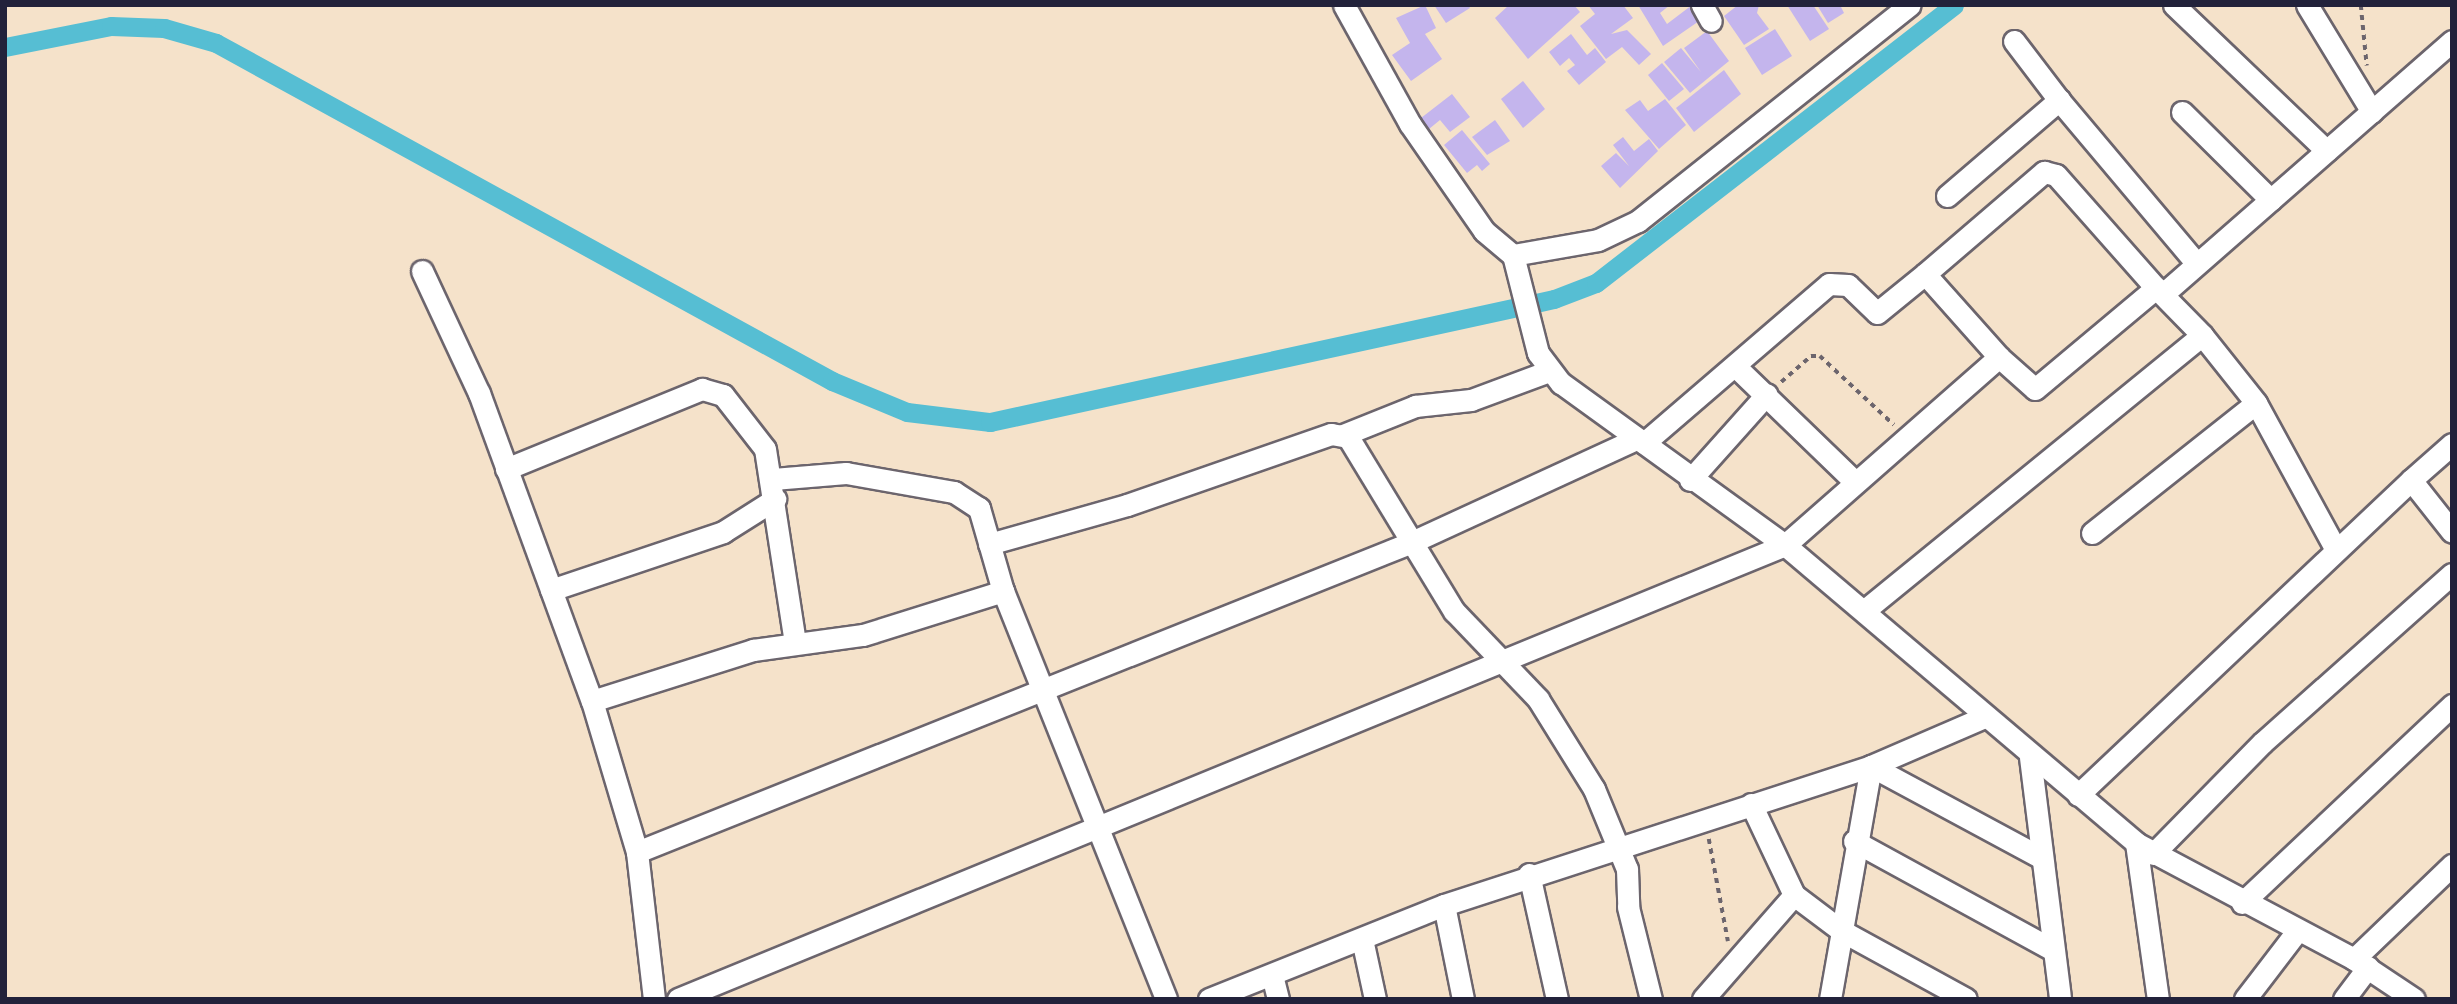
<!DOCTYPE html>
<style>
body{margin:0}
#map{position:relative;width:2457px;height:1004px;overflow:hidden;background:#f5e2ca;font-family:"Architects Daughter",sans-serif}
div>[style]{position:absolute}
.canal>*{height:19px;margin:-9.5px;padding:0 9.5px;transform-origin:9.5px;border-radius:9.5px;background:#56bed3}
.building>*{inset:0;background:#c4b5ed}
.path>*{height:3.5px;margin-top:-1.75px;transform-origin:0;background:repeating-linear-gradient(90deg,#6c656d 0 5px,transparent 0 10px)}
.roads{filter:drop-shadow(2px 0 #6c656d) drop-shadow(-2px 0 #6c656d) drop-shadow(0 2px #6c656d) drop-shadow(0 -2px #6c656d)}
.minor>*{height:21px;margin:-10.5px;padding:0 10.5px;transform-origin:10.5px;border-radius:10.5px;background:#fff}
span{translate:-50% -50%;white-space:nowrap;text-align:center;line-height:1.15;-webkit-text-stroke:6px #f7f3e8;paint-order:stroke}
.frame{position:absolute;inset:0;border:7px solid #22223b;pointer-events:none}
</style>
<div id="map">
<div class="canal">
<div style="left:5px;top:47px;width:108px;rotate:-11.2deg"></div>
<div style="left:111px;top:26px;width:53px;rotate:2.2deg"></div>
<div style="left:164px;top:28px;width:54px;rotate:16.1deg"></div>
<div style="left:216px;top:43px;width:703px;rotate:28.75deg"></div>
<div style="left:832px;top:381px;width:81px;rotate:22.5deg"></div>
<div style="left:907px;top:412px;width:84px;rotate:6.9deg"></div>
<div style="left:990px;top:422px;width:577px;rotate:-12.3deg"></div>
<div style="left:1554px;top:299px;width:45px;rotate:-20.9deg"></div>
<div style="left:1596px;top:283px;width:453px;rotate:-37.8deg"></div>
</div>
<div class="building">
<div style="clip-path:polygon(1425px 5px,1436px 28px,1425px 34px,1442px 59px,1411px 81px,1392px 55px,1410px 43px,1396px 18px)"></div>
<div style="clip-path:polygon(1434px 5px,1468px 5px,1470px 8px,1446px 23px)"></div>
<div style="clip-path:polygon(1509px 5px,1574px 5px,1580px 12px,1528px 59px,1495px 18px)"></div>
<div style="clip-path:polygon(1588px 5px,1623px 5px,1633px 18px,1611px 34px,1627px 30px,1651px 54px,1639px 65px,1622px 47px,1606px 59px,1580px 26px,1595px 14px)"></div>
<div style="clip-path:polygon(1638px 5px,1670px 5px,1660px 13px,1667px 24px,1692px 5px,1702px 19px,1663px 46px)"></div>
<div style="clip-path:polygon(1738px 5px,1759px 5px,1757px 13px,1769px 29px,1744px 45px,1724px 16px)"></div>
<div style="clip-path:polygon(1787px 5px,1813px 5px,1829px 29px,1810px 41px)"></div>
<div style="clip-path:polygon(1817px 5px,1840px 5px,1844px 13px,1828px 23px)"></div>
<div style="clip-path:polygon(1775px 29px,1792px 56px,1762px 75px,1745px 48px)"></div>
<div style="clip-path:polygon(1707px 31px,1729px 61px,1690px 93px,1664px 62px,1681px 48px,1701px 72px,1684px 48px)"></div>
<div style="clip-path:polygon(1571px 34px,1587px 55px,1595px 48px,1606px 62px,1579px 85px,1567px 71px,1575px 65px,1569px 58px,1560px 66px,1549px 52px)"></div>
<div style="clip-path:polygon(1662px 63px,1684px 89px,1669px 101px,1648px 75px)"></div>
<div style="clip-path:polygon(1724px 70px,1741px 94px,1694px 132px,1676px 108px)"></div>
<div style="clip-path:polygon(1523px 81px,1545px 109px,1523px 128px,1501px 99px)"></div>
<div style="clip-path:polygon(1452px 94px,1470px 117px,1450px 132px,1440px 120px,1429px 129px,1421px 118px)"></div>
<div style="clip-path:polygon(1665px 99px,1686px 125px,1659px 149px,1625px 110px,1640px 100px,1648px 111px)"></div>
<div style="clip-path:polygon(1495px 120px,1510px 141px,1487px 155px,1472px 137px)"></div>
<div style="clip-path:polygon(1462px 130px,1490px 164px,1482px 171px,1477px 165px,1467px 173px,1444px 145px)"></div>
<div style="clip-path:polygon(1623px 137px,1634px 151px,1649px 139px,1658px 151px,1620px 188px,1601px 166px,1616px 153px,1629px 166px,1613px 145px)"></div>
</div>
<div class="path">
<div style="left:2361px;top:5px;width:61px;rotate:84.4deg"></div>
<div style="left:1781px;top:382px;width:40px;rotate:-41deg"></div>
<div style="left:1811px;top:356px;width:9px"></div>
<div style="left:1820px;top:356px;width:101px;rotate:43deg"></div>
<div style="left:1709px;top:839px;width:104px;rotate:79.4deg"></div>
</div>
<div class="roads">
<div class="minor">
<div style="left:1344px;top:5px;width:136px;rotate:61deg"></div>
<div style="left:1410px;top:124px;width:130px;rotate:55.3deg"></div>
<div style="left:1484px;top:231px;width:38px;rotate:40deg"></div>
<div style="left:1513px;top:255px;width:101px;rotate:75.7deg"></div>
<div style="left:1538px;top:353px;width:38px;rotate:53deg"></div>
<div style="left:1561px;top:383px;width:276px;rotate:35.9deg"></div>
<div style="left:1785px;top:545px;width:460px;rotate:40.3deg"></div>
<div style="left:2136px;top:843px;width:247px;rotate:28deg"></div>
<div style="left:2354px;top:959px;width:72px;rotate:33.7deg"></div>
<div style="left:1702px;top:5px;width:18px;rotate:61deg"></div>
<div style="left:2174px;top:5px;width:211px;rotate:43.7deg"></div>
<div style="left:2307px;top:5px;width:125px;rotate:58.7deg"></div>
<div style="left:2014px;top:41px;width:74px;rotate:52.7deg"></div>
<div style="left:2182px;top:112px;width:125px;rotate:44.7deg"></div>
<div style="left:1947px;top:196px;width:148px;rotate:-40.6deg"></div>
<div style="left:2059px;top:100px;width:214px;rotate:49.9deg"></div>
<div style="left:1513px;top:255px;width:86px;rotate:-10deg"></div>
<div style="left:1598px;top:240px;width:44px;rotate:-25.4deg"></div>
<div style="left:1638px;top:221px;width:347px;rotate:-38.5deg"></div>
<div style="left:422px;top:271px;width:135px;rotate:65deg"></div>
<div style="left:479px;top:393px;width:328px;rotate:69.9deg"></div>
<div style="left:592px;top:701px;width:158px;rotate:73.4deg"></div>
<div style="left:2163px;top:294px;width:384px;rotate:-41.2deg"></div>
<div style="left:1999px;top:357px;width:111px;rotate:-131.7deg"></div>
<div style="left:1925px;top:274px;width:157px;rotate:-40.6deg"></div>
<div style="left:2044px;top:172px;width:12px;rotate:14deg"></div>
<div style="left:2056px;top:175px;width:151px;rotate:48.5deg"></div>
<div style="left:1735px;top:366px;width:165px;rotate:44deg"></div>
<div style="left:1343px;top:435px;width:78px;rotate:-21.9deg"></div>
<div style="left:1415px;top:406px;width:56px;rotate:-6.1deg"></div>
<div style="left:1471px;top:400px;width:83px;rotate:-20.4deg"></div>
<div style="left:1644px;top:443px;width:244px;rotate:-40.7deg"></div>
<div style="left:1829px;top:284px;width:19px;rotate:3deg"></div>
<div style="left:1848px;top:285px;width:40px;rotate:44deg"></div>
<div style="left:1877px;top:313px;width:62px;rotate:-39.1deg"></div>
<div style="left:2452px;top:444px;width:55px;rotate:138.7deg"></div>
<div style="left:2411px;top:480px;width:66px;rotate:51.7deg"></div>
<div style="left:506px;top:469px;width:212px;rotate:-22.2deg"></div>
<div style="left:702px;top:389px;width:22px;rotate:16deg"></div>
<div style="left:723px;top:395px;width:68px;rotate:52.1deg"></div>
<div style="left:765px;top:449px;width:196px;rotate:81.2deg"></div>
<div style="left:773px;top:479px;width:73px;rotate:-4.7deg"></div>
<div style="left:846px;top:473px;width:110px;rotate:10deg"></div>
<div style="left:954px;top:492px;width:30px;rotate:33deg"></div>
<div style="left:979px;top:508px;width:86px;rotate:73.9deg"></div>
<div style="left:1003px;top:591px;width:439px;rotate:68.2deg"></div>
<div style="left:1690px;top:480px;width:115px;rotate:-48.2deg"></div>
<div style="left:2092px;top:533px;width:209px;rotate:-38.4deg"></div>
<div style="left:2256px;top:403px;width:167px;rotate:61.4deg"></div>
<div style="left:989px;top:544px;width:143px;rotate:-15.8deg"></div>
<div style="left:1127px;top:505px;width:216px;rotate:-19.2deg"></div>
<div style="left:1331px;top:434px;width:17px;rotate:10deg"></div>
<div style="left:1348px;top:437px;width:204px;rotate:58.7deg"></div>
<div style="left:1454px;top:611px;width:122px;rotate:46.3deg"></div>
<div style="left:1538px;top:699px;width:106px;rotate:58.1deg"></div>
<div style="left:1594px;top:789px;width:87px;rotate:67.6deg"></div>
<div style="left:1627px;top:869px;width:38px;rotate:88deg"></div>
<div style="left:1628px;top:907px;width:95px;rotate:76deg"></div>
<div style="left:551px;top:590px;width:182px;rotate:-18.6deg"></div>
<div style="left:723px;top:532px;width:62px;rotate:-32.4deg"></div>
<div style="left:1865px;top:610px;width:435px;rotate:-39.2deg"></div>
<div style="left:2202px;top:335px;width:87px;rotate:51.5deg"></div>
<div style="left:592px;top:701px;width:169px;rotate:-17.6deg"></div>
<div style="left:753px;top:650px;width:111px;rotate:-7.8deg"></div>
<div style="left:863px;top:635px;width:147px;rotate:-17.4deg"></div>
<div style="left:2030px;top:757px;width:244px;rotate:82.9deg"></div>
<div style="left:1871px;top:766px;width:168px;rotate:100deg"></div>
<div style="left:1842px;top:931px;width:141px;rotate:28.7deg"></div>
<div style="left:1871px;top:766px;width:194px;rotate:28.3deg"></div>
<div style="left:2078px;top:795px;width:458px;rotate:-43.4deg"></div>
<div style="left:1751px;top:804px;width:101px;rotate:64.7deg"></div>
<div style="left:1794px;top:895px;width:60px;rotate:36.9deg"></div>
<div style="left:1842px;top:931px;width:69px;rotate:100deg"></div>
<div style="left:1854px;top:841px;width:227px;rotate:28.7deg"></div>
<div style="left:2136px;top:843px;width:158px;rotate:82deg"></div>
<div style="left:2153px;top:854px;width:156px;rotate:-45.5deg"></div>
<div style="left:2262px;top:743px;width:254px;rotate:-41.7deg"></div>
<div style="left:1529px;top:874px;width:128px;rotate:77.4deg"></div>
<div style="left:2242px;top:903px;width:289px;rotate:-43.3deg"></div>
<div style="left:1444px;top:905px;width:96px;rotate:78.6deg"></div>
<div style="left:1362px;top:939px;width:61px;rotate:77.8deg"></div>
<div style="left:2354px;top:959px;width:136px;rotate:-43.8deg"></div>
<div style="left:1272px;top:975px;width:25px;rotate:76deg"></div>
<div style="left:654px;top:999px;width:148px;rotate:-96.6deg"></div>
<div style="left:637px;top:852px;width:835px;rotate:-21.8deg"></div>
<div style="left:1412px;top:542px;width:247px;rotate:-24.7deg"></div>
<div style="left:678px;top:999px;width:1196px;rotate:-22.3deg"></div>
<div style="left:1785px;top:545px;width:285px;rotate:-41.3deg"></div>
<div style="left:1999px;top:357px;width:48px;rotate:41.6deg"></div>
<div style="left:2035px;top:389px;width:158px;rotate:-39.9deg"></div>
<div style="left:2156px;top:288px;width:66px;rotate:45.6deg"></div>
<div style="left:1209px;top:999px;width:253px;rotate:-21.8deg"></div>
<div style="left:1444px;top:905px;width:449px;rotate:-18deg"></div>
<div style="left:1871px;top:766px;width:121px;rotate:-23.4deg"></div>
<div style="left:1703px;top:999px;width:138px;rotate:-48.8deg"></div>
<div style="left:2245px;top:999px;width:87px;rotate:-52.5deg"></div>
<div style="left:2344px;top:999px;width:40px;rotate:-53deg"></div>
</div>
</div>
<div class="frame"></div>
</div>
